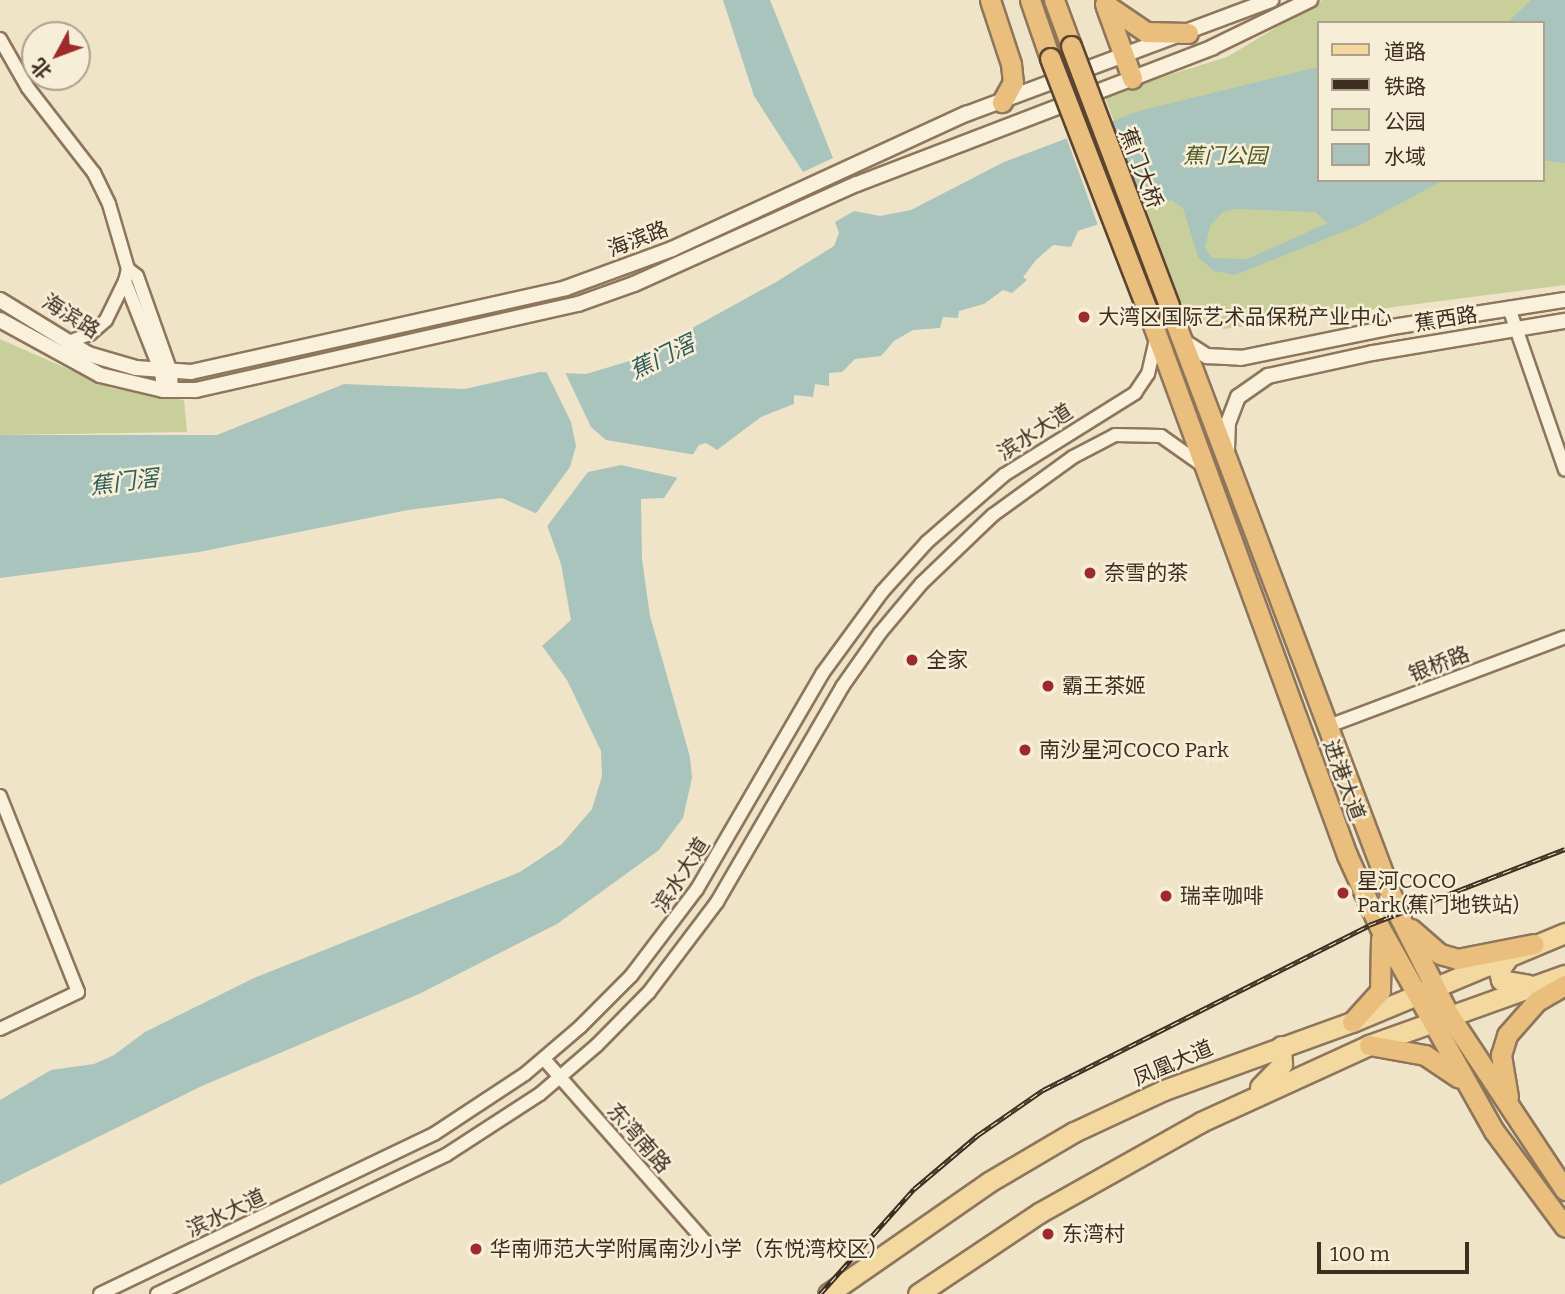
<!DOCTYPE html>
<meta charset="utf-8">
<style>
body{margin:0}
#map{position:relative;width:1565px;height:1294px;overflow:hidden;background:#f0e4c8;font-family:Bitter,"Noto Sans SC",serif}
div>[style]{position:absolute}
.green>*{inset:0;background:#c9cf9b}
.water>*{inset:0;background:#a9c4bc}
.pier>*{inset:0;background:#f0e4c8}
.roads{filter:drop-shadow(2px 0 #8d765c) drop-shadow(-2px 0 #8d765c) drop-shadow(0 2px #8d765c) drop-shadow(0 -2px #8d765c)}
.minor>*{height:12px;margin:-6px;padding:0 6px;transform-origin:6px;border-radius:6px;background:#faf1dc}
.tertiary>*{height:14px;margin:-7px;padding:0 7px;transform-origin:7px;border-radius:7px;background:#faf1dc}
.primary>*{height:19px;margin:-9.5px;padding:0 9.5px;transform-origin:9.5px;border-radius:9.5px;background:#f3d9a0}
.trunk>*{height:19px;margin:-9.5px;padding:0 9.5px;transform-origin:9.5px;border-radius:9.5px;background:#eabe7c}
.rail>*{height:5px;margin-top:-2.5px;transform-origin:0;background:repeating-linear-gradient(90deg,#f7eed8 0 8px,#3d2e20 0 16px);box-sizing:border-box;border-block:2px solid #3d2e20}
.bridges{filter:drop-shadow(2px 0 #5b4430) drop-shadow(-2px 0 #5b4430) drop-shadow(0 2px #5b4430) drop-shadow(0 -2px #5b4430)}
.trunk-bridge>*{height:19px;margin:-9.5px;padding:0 9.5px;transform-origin:9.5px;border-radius:9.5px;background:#eabe7c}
.dots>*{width:19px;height:19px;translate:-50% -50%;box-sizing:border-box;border:4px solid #f7eed8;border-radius:50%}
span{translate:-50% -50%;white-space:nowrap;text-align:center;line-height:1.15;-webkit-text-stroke:5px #f7eed8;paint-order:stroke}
.park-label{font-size:21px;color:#4d5a26;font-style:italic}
.street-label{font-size:21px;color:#3d2e20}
.poi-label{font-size:21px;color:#3d2e20}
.left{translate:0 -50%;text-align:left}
.water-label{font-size:23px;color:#2f5d5a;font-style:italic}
.legend{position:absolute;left:1317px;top:21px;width:228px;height:161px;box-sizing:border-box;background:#f7eed8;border:2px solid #ada18e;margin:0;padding:9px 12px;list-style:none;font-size:21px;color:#3d2e20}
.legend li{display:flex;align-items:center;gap:14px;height:35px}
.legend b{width:35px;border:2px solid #ada18e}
.north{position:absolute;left:21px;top:21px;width:70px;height:70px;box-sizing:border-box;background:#f7eed8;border:2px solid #ada18e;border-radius:50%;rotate:229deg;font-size:19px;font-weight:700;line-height:28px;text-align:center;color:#3d2e20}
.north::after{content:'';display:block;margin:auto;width:24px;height:32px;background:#9e2a2b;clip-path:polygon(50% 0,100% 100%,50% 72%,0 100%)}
.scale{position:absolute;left:1317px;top:1242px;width:152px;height:32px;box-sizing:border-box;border:4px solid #3d2e20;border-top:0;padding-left:9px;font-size:21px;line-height:24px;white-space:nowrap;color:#3d2e20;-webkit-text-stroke:5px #f7eed8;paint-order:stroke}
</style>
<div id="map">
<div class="green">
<div style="clip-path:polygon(evenodd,1322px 0,1565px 0,1565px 285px,1224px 329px,1185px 314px,1104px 95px,1227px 57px,1322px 0,1318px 23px,1542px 23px,1542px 180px,1318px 180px,1318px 23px)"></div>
<div style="clip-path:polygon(0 339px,111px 388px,184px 400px,187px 432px,0 435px)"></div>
</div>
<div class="water">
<div style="clip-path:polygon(723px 0,770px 0,833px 158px,803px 172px,754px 96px)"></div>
<div style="clip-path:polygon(1531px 0,1565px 0,1565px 163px,1542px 160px,1542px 23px,1507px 23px)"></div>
<div style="clip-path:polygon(evenodd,1318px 67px,1318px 180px,1444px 180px,1358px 226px,1235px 275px,1214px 271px,1198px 257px,1183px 208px,1171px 200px,1078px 231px,1071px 247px,1053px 245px,1036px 260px,1023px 277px,1027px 280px,1012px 293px,1003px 290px,984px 304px,959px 311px,958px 318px,943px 317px,940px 328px,913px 330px,894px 341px,881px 356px,855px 359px,842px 372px,829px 373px,829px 386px,815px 384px,813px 397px,794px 395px,794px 404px,761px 417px,717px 450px,706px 443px,699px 445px,664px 498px,641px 499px,642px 559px,650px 616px,690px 757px,692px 778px,683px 818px,659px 850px,557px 924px,419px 994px,202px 1086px,0 1185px,0 1100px,51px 1070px,94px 1064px,114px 1055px,145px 1032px,254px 978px,520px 872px,562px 844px,592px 809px,602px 776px,601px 751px,567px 680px,542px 646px,571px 620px,561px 564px,544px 517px,502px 498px,408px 510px,199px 552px,0 578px,0 435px,217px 435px,344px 384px,465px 389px,540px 372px,586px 374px,636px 359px,776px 282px,834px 246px,839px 233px,835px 222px,854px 211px,880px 216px,911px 210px,1004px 162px,1139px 111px,1318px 67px,1236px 209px,1315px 212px,1328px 223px,1247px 259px,1212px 258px,1205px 248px,1210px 226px,1223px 212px,1236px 209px)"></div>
</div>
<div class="pier">
<div style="clip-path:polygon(1110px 118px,1144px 213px,1099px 228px,1065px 134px)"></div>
<div style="clip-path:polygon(545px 369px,564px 370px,591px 427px,606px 440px,696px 455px,679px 478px,621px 465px,588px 472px,545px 529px,542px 519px,534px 516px,570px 467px,576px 446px,571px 422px)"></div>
</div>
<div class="roads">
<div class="minor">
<div style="left:0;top:39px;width:56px;rotate:60.3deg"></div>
<div style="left:28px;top:88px;width:108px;rotate:52.2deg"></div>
<div style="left:94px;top:173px;width:34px;rotate:64deg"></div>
<div style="left:109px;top:204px;width:68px;rotate:73.7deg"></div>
<div style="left:1509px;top:308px;width:171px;rotate:70.9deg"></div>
<div style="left:66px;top:343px;width:26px;rotate:-21deg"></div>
<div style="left:90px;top:334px;width:21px;rotate:-41deg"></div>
<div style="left:106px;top:320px;width:43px;rotate:-64deg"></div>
<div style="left:163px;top:390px;width:18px;rotate:-96deg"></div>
<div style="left:161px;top:372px;width:98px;rotate:-111.6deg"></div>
<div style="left:125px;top:281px;width:12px;rotate:-76deg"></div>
<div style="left:128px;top:269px;width:11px;rotate:38deg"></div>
<div style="left:137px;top:276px;width:102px;rotate:70.5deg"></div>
<div style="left:171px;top:372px;width:18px;rotate:87deg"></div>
<div style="left:1326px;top:727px;width:255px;rotate:-20.6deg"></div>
<div style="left:0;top:796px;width:211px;rotate:68.3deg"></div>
<div style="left:78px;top:992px;width:86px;rotate:154.6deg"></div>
<div style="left:544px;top:1059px;width:245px;rotate:48.6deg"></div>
<div style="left:100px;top:1294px;width:370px;rotate:-25.6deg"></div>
<div style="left:434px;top:1134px;width:109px;rotate:-33.4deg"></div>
<div style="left:525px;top:1074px;width:72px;rotate:-40.5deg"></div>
<div style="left:580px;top:1027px;width:72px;rotate:-45deg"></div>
<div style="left:631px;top:976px;width:109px;rotate:-52.8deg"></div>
<div style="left:697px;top:889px;width:249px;rotate:-59.8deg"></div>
<div style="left:822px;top:674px;width:102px;rotate:-53.8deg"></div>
<div style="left:882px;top:592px;width:67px;rotate:-48deg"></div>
<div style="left:927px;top:542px;width:102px;rotate:-41deg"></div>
<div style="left:1004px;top:475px;width:155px;rotate:-32deg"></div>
<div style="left:1135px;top:393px;width:23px;rotate:-56deg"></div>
<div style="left:1148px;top:374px;width:37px;rotate:-77deg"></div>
<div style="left:157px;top:1294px;width:321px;rotate:-25.7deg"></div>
<div style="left:446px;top:1155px;width:112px;rotate:-33deg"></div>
<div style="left:540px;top:1094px;width:75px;rotate:-40.7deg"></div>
<div style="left:597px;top:1045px;width:74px;rotate:-45.5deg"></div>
<div style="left:649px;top:992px;width:113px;rotate:-52.9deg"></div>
<div style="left:717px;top:902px;width:249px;rotate:-59.8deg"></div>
<div style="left:842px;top:687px;width:66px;rotate:-54.9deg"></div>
<div style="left:880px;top:633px;width:65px;rotate:-50deg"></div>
<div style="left:922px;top:583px;width:98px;rotate:-43.8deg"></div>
<div style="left:993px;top:515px;width:99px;rotate:-35.9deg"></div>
<div style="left:1073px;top:457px;width:47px;rotate:-27.6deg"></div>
<div style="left:1115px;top:435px;width:46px;rotate:1.2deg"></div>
<div style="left:1161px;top:436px;width:47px;rotate:35.4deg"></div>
</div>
<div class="tertiary">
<div style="left:0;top:300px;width:103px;rotate:31.5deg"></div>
<div style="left:88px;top:354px;width:50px;rotate:16.3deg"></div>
<div style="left:136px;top:368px;width:55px;rotate:4.2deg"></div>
<div style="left:191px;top:372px;width:384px;rotate:-12.6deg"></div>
<div style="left:566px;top:288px;width:113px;rotate:-20.2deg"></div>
<div style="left:672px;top:249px;width:324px;rotate:-24.7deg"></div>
<div style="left:966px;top:114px;width:326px;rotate:-20.5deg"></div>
<div style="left:0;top:320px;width:114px;rotate:28.8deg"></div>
<div style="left:100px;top:375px;width:65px;rotate:13.4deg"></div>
<div style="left:163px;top:390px;width:33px"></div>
<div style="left:196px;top:390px;width:392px;rotate:-12.7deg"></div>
<div style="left:578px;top:304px;width:59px;rotate:-19.7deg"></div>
<div style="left:634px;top:284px;width:244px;rotate:-24.2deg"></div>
<div style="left:857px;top:184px;width:381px;rotate:-21deg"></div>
<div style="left:1213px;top:47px;width:108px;rotate:-25.9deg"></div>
<div style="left:1182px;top:340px;width:30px;rotate:33deg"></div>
<div style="left:1207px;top:356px;width:34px;rotate:3deg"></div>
<div style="left:1241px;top:358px;width:154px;rotate:-11.6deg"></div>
<div style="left:1392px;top:327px;width:175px;rotate:-8.9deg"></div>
<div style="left:1227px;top:450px;width:27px;rotate:-88deg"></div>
<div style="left:1228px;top:423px;width:28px;rotate:-69deg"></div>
<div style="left:1238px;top:397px;width:37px;rotate:-35deg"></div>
<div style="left:1268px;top:376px;width:107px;rotate:-12.4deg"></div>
<div style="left:1373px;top:353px;width:195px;rotate:-9.5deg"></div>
</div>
<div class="primary">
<div style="left:1511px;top:953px;width:22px;rotate:124deg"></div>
<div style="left:1499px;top:971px;width:9px;rotate:77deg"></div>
<div style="left:1501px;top:980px;width:27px;rotate:10deg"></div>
<div style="left:1260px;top:1087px;width:32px;rotate:-46deg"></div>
<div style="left:1282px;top:1064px;width:18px;rotate:-93deg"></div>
<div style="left:828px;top:1294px;width:196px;rotate:-34.8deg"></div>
<div style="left:989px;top:1182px;width:99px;rotate:-30.5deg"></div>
<div style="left:1074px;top:1132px;width:99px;rotate:-25deg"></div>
<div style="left:1164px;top:1090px;width:200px;rotate:-19.9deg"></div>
<div style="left:1352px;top:1022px;width:231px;rotate:-22.7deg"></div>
<div style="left:918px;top:1294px;width:146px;rotate:-33.8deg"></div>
<div style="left:1039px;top:1213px;width:186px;rotate:-29.3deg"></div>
<div style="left:1201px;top:1122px;width:185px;rotate:-24.6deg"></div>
<div style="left:1369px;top:1045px;width:208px;rotate:-19.7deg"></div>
</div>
<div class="trunk">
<div style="left:990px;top:0;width:67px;rotate:71.8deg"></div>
<div style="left:1011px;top:64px;width:18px;rotate:84deg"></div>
<div style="left:1013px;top:82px;width:23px;rotate:119deg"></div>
<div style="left:1030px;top:0;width:61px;rotate:71deg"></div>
<div style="left:1054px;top:0;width:49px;rotate:69.7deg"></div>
<div style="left:1105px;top:4px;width:50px;rotate:34.3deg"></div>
<div style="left:1146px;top:32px;width:42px;rotate:1.4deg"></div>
<div style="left:1106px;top:7px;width:76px;rotate:69.9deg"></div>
<div style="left:1169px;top:306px;width:654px;rotate:69.32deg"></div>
<div style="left:1400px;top:918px;width:109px;rotate:63.2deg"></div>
<div style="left:1449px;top:1015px;width:210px;rotate:56.5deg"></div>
<div style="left:1149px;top:314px;width:576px;rotate:69.9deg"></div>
<div style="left:1347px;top:855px;width:80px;rotate:65.7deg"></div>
<div style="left:1380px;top:928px;width:233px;rotate:60.7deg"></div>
<div style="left:1494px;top:1131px;width:119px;rotate:53.5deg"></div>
<div style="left:1411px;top:929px;width:38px;rotate:41deg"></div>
<div style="left:1440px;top:954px;width:18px;rotate:16deg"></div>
<div style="left:1457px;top:959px;width:78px;rotate:-11deg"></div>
<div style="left:1352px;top:1022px;width:42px;rotate:-47.9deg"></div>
<div style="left:1380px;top:991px;width:52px;rotate:-88.9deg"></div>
<div style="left:1369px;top:1045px;width:57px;rotate:10.1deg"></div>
<div style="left:1425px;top:1055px;width:40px;rotate:34deg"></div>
<div style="left:1508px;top:1097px;width:43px;rotate:-99.5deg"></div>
<div style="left:1501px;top:1055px;width:21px;rotate:-73deg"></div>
<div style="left:1507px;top:1035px;width:45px;rotate:-48.6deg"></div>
<div style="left:1537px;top:1001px;width:32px;rotate:-30deg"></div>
</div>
</div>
<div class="rail">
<div style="left:820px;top:1294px;width:141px;rotate:-48.2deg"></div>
<div style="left:914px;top:1189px;width:84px;rotate:-40.2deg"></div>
<div style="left:978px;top:1135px;width:79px;rotate:-34.7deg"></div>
<div style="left:1043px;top:1090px;width:365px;rotate:-26.8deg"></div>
<div style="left:1369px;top:925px;width:210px;rotate:-21.2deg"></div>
</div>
<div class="bridges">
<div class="trunk-bridge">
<div style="left:1071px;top:46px;width:278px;rotate:69.3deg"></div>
<div style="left:1050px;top:58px;width:274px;rotate:68.9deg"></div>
</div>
</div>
<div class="dots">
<div style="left:1084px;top:317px;background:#9e2a2b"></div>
<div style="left:1090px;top:573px;background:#9e2a2b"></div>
<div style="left:912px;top:660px;background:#9e2a2b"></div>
<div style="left:1048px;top:686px;background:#9e2a2b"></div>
<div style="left:1025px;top:750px;background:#9e2a2b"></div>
<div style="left:1343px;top:893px;background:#9e2a2b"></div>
<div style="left:1166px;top:896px;background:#9e2a2b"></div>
<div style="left:1048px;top:1234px;background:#9e2a2b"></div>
<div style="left:476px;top:1249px;background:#9e2a2b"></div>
</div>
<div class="park-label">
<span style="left:1225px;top:156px">蕉门公园</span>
</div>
<div class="street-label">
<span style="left:1141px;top:168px;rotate:69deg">蕉门大桥</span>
<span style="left:638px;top:239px;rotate:-21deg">海滨路</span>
<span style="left:71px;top:316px;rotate:32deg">海滨路</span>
<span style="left:1446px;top:319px;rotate:-9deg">蕉西路</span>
<span style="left:1035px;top:432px;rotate:-33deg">滨水大道</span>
<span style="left:1439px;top:664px;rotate:-21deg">银桥路</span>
<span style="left:1344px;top:780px;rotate:70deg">进港大道</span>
<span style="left:681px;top:875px;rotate:-57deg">滨水大道</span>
<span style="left:1173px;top:1063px;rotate:-23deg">凤凰大道</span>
<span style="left:639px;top:1138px;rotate:49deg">东湾南路</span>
<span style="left:226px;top:1213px;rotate:-25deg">滨水大道</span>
</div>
<div class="poi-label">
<span class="left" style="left:1098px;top:317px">大湾区国际艺术品保税产业中心</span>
<span class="left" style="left:1104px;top:573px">奈雪的茶</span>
<span class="left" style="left:926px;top:660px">全家</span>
<span class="left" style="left:1062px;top:686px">霸王茶姬</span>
<span class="left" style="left:1039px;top:750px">南沙星河COCO Park</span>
<span class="left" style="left:1357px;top:893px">星河COCO<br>Park(蕉门地铁站)</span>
<span class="left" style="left:1180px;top:896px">瑞幸咖啡</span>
<span class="left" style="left:1062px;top:1234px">东湾村</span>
<span class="left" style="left:490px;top:1249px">华南师范大学附属南沙小学（东悦湾校区）</span>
</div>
<div class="water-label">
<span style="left:662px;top:357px;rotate:-26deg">蕉门滘</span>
<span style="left:124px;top:482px;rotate:-7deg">蕉门滘</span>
</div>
<ul class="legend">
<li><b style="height:9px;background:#f3d9a0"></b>道路</li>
<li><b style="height:9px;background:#3d2e20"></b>铁路</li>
<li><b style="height:19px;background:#c9cf9b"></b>公园</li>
<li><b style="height:19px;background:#a9c4bc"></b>水域</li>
</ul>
<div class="north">北</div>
<div class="scale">100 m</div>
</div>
